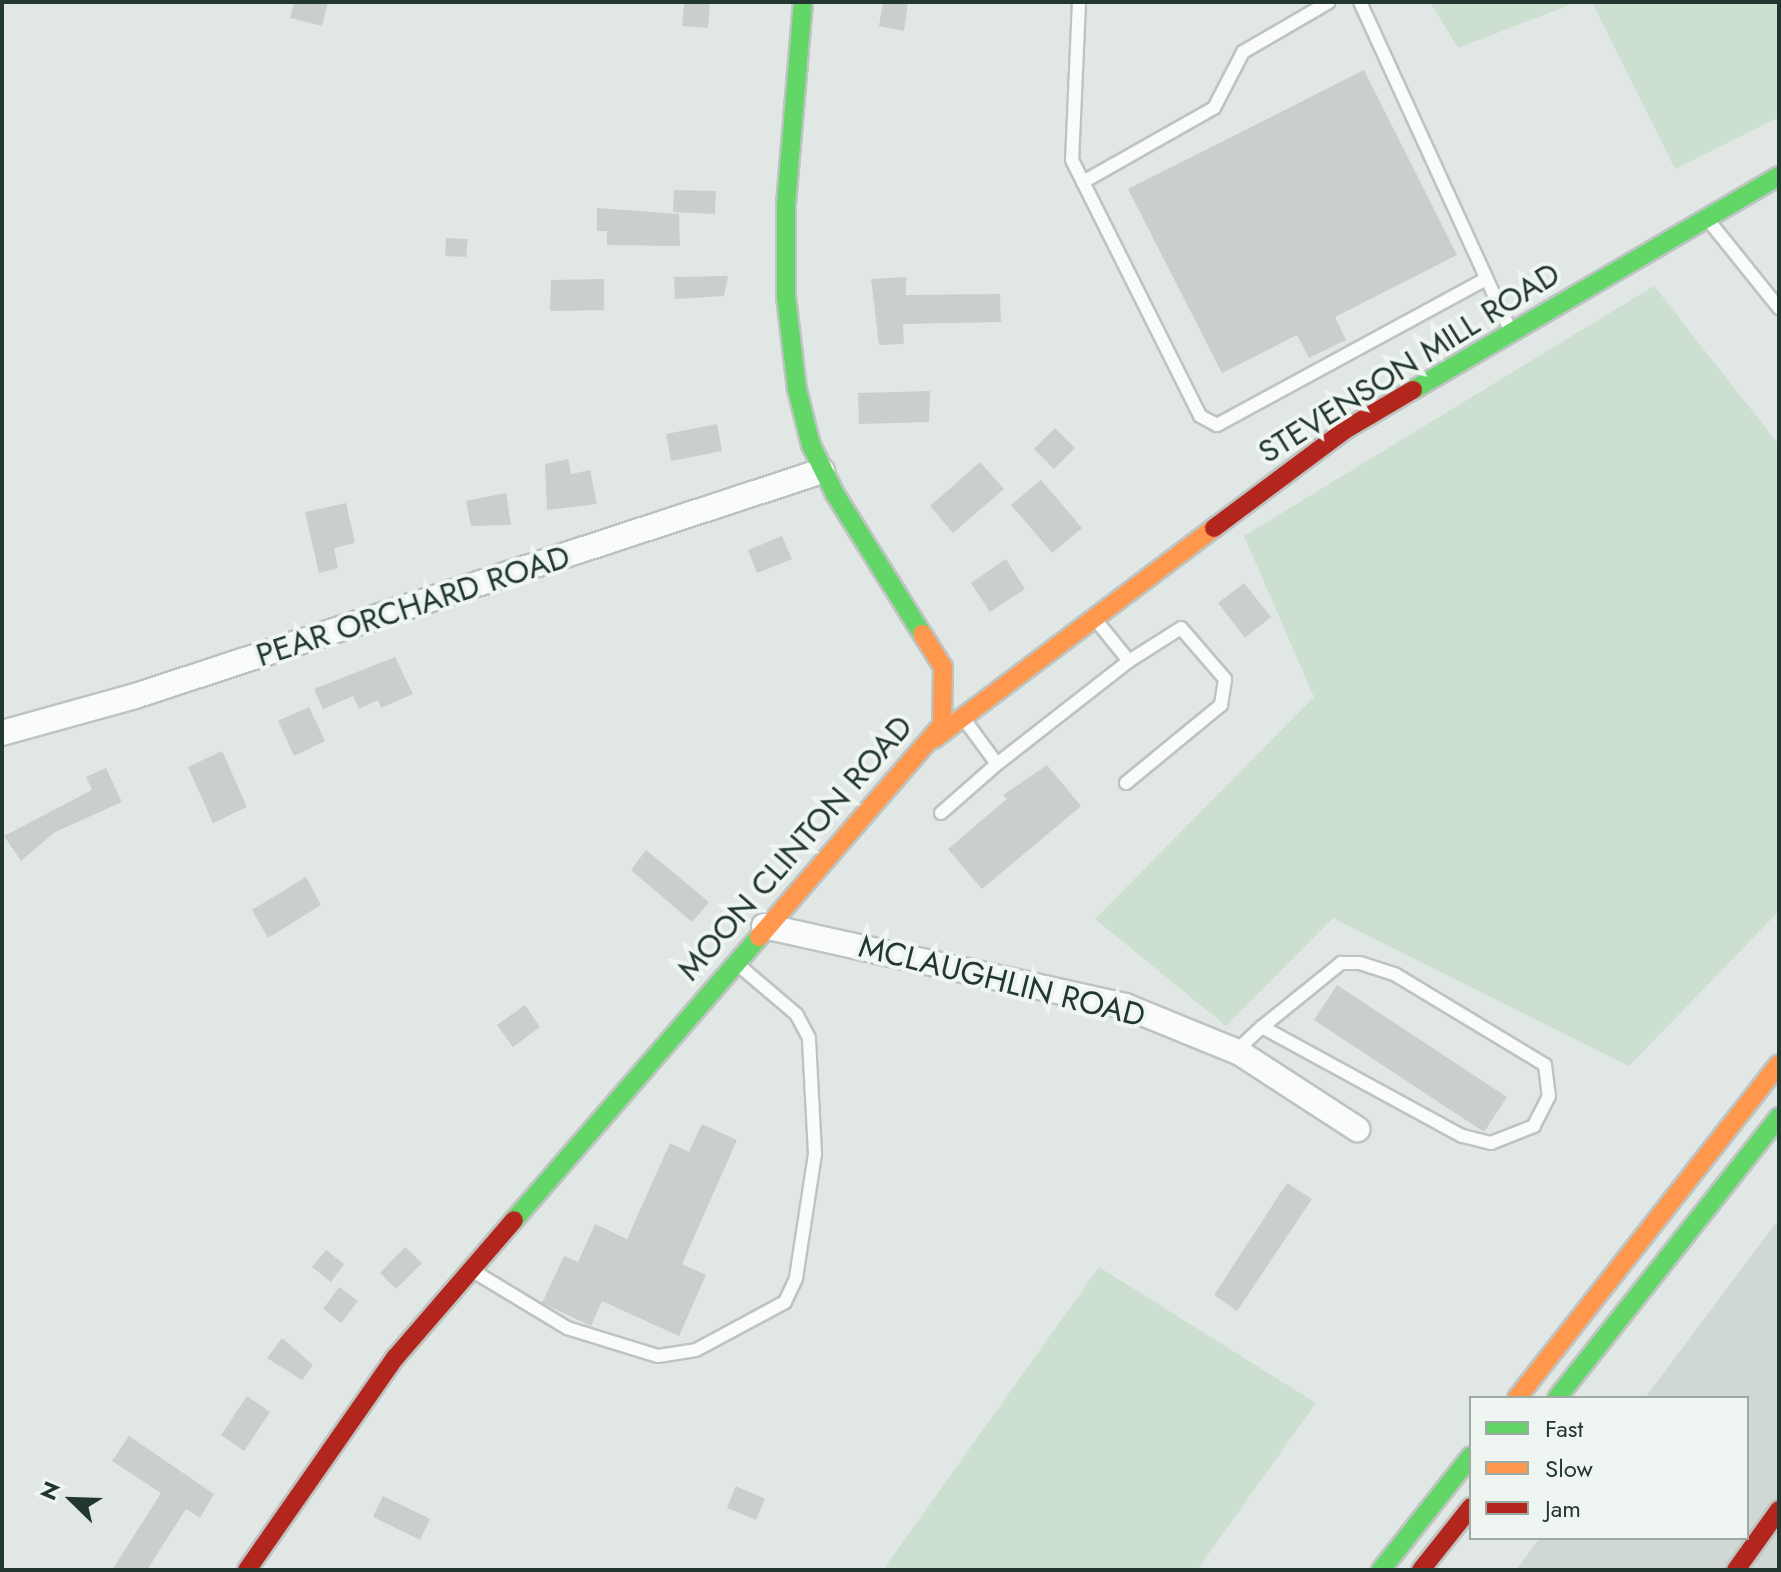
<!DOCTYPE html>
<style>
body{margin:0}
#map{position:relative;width:1781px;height:1572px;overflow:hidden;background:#e1e7e4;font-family:Jost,sans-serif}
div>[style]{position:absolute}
.built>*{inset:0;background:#d0d8d4}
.green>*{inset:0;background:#ccdfd0}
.building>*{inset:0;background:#cacfcd}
.roads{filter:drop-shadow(2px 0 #bec4c1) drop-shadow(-2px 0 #bec4c1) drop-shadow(0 2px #bec4c1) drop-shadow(0 -2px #bec4c1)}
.lane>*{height:12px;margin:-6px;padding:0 6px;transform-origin:6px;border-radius:6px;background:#fafbfb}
.street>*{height:24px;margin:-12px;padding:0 12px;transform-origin:12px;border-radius:12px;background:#fafbfb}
.fast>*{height:18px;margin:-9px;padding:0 9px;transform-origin:9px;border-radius:9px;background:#63d668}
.slow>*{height:18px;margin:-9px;padding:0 9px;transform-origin:9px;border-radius:9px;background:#ff974d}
.jam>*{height:18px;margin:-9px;padding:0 9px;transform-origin:9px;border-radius:9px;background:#b3261e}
span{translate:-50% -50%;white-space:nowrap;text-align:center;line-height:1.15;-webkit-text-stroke:8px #eff6f2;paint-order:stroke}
.street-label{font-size:32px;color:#22372f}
.frame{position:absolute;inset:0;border:4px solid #22372f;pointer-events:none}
.legend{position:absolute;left:1469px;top:1396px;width:280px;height:144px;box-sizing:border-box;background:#eff6f2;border:2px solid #9daaa4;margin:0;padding:10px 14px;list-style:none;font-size:24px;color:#22372f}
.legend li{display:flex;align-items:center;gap:16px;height:40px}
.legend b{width:40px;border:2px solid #9daaa4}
.north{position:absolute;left:32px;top:1460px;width:80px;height:80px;-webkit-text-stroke:6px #eff6f2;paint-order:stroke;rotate:293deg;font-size:22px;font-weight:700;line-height:32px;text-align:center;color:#22372f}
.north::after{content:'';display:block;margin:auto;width:28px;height:36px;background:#22372f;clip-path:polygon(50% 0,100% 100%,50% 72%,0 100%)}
</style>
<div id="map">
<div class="built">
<div style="clip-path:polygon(1779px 1219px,1779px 1570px,1516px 1570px,1540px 1538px,1747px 1538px,1747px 1398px,1645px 1398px)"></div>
</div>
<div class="green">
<div style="clip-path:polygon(1430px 2px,1577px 2px,1458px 48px)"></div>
<div style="clip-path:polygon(1592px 2px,1779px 2px,1779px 117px,1675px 169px)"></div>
<div style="clip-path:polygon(1654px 286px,1779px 445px,1779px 911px,1629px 1066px,1333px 918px,1226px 1026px,1095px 919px,1314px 697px,1244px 536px)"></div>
<div style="clip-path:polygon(1099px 1267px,1316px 1403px,1197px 1570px,883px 1570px)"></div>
</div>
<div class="building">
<div style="clip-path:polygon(294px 2px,328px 2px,322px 26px,290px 18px)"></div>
<div style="clip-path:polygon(684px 2px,710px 2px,708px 28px,682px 26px)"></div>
<div style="clip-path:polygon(883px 2px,908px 2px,904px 31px,879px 26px)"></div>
<div style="clip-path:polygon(1364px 70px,1457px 255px,1335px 317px,1346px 340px,1309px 358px,1297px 335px,1222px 373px,1128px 189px)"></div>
<div style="clip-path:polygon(674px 190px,716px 191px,715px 214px,673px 212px)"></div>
<div style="clip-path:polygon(597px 208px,679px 214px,680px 246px,607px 245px,607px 231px,597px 231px)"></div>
<div style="clip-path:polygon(446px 238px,468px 239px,466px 257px,445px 256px)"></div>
<div style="clip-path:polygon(728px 276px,724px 296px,675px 299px,674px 277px)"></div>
<div style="clip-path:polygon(906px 277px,906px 295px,1000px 294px,1001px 322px,903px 324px,904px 344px,879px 345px,871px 279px)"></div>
<div style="clip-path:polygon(604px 279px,604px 310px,550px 311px,551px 280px)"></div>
<div style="clip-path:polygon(930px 391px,929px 422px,859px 424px,858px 393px)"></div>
<div style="clip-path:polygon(717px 424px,722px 451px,671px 461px,666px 434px)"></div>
<div style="clip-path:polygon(1055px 428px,1075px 448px,1054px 469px,1034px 449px)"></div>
<div style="clip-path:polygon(568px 459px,571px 474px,590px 470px,597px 504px,547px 510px,545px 464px)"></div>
<div style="clip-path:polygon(980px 462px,1004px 489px,953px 533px,930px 506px)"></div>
<div style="clip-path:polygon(1041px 480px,1082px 528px,1052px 553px,1011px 505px)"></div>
<div style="clip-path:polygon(506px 493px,511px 525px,471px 526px,466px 501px)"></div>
<div style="clip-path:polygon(346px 503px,355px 543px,334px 548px,338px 568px,319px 573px,305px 512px)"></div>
<div style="clip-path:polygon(782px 536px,792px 559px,757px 573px,748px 550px)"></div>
<div style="clip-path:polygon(1006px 559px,1025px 589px,990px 612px,971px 583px)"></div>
<div style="clip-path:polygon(1244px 583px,1271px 617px,1245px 638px,1218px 603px)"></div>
<div style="clip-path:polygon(395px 657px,413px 694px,381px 708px,378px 700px,359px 709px,353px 696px,323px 709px,314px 689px)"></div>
<div style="clip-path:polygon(309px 707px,325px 741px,294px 756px,278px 721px)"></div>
<div style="clip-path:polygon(222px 751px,247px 807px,213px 823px,188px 767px)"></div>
<div style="clip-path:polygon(1047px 765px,1081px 806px,982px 889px,948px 849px,1007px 799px,1003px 795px)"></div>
<div style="clip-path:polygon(106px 768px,122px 802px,55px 832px,21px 861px,4px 836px,92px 790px,86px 777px)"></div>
<div style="clip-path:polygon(646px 850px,709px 902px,692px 922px,631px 870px)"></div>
<div style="clip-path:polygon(306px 877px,321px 905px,268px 938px,252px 910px)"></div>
<div style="clip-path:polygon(1337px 985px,1507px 1097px,1484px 1132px,1314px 1020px)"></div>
<div style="clip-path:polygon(525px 1005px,540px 1027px,513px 1047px,497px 1025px)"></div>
<div style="clip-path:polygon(702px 1124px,737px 1140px,682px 1264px,706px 1275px,679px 1336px,602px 1301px,591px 1326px,542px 1303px,564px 1256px,578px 1262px,595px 1224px,627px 1239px,670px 1143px,689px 1152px)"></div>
<div style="clip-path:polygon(1287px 1183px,1312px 1199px,1237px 1311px,1214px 1295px)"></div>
<div style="clip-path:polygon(405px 1247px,422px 1263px,396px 1289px,380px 1273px)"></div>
<div style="clip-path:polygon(326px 1250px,344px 1264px,331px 1282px,312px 1267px)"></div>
<div style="clip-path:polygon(339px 1287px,358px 1301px,341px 1323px,323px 1309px)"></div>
<div style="clip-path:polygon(282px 1338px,313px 1365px,302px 1380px,267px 1358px)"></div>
<div style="clip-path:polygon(247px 1396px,270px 1412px,244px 1451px,221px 1435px)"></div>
<div style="clip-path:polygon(129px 1436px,214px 1494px,200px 1518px,186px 1509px,147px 1570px,112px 1570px,161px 1493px,112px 1461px)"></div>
<div style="clip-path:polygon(736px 1486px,765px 1499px,756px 1520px,727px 1508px)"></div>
<div style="clip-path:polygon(383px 1496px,430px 1519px,420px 1540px,373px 1517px)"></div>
</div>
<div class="roads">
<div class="lane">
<div style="left:1079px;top:2px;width:158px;rotate:92.5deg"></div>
<div style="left:1072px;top:160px;width:286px;rotate:63.4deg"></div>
<div style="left:1200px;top:416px;width:19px;rotate:28deg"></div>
<div style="left:1217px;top:425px;width:306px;rotate:-28.5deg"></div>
<div style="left:1360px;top:2px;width:361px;rotate:65.4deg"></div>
<div style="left:1083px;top:182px;width:150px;rotate:-29.5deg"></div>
<div style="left:1214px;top:108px;width:63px;rotate:-62.6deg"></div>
<div style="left:1243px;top:52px;width:99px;rotate:-30.2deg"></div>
<div style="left:1709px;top:221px;width:112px;rotate:51.2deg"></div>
<div style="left:997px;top:764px;width:167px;rotate:-38deg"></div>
<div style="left:1129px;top:661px;width:54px;rotate:-129deg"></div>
<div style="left:1126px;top:783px;width:123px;rotate:-39.4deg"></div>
<div style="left:1221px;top:705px;width:26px;rotate:-81deg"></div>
<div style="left:1225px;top:679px;width:67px;rotate:-130.8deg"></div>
<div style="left:1181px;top:628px;width:62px;rotate:147.6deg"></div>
<div style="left:941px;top:813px;width:74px;rotate:-41.2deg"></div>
<div style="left:997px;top:764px;width:56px;rotate:-126.3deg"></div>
<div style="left:1236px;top:1051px;width:35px;rotate:-43deg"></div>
<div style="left:1262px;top:1027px;width:102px;rotate:-39deg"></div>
<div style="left:1341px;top:963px;width:19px"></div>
<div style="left:1360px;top:963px;width:38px;rotate:18deg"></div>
<div style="left:1396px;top:975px;width:174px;rotate:31.1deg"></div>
<div style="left:1545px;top:1065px;width:31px;rotate:83deg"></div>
<div style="left:1549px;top:1096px;width:34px;rotate:117deg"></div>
<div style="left:1534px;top:1126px;width:46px;rotate:158.4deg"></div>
<div style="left:1491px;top:1143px;width:30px;rotate:-166deg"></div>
<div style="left:1462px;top:1136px;width:228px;rotate:-151.4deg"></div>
<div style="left:473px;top:1271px;width:110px;rotate:31.2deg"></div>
<div style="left:567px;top:1328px;width:95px;rotate:17.1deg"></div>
<div style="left:658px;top:1356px;width:38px;rotate:-9deg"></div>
<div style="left:696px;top:1350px;width:101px;rotate:-28.3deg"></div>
<div style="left:785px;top:1302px;width:26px;rotate:-65deg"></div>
<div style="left:796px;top:1278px;width:125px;rotate:-81.3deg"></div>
<div style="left:815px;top:1154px;width:116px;rotate:-93deg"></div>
<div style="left:809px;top:1038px;width:27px;rotate:-118deg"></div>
<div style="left:796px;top:1014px;width:77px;rotate:-139.7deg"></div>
</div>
<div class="street">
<div style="left:2px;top:733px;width:138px;rotate:-15.5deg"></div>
<div style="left:135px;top:696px;width:723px;rotate:-18.13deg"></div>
<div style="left:764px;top:926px;width:370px;rotate:12.5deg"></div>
<div style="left:1125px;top:1006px;width:124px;rotate:22.2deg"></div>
<div style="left:1240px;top:1053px;width:140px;rotate:33deg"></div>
</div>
<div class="fast">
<div style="left:803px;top:2px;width:203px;rotate:94.8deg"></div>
<div style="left:786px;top:204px;width:92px;rotate:90deg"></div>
<div style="left:786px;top:296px;width:94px;rotate:83.3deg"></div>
<div style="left:797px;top:389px;width:58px;rotate:76deg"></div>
<div style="left:811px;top:445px;width:55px;rotate:63.9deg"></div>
<div style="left:835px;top:494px;width:165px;rotate:58.1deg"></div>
<div style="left:1413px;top:390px;width:424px;rotate:-30.3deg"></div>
<div style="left:514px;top:1220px;width:374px;rotate:-49.1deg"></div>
<div style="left:1557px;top:1398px;width:358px;rotate:-51.7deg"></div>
<div style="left:1381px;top:1570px;width:145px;rotate:-51.7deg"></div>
</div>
<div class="slow">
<div style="left:934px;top:739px;width:351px;rotate:-37deg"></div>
<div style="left:759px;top:937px;width:280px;rotate:-49.2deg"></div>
<div style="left:942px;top:725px;width:58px;rotate:-89deg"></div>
<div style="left:943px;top:667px;width:39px;rotate:-122deg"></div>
<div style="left:1517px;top:1398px;width:424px;rotate:-51.9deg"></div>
</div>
<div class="jam">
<div style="left:1214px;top:528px;width:164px;rotate:-36.8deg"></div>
<div style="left:1345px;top:430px;width:79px;rotate:-30.5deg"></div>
<div style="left:247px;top:1570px;width:259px;rotate:-55.1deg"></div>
<div style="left:395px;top:1358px;width:182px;rotate:-49.2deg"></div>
<div style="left:1421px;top:1570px;width:80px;rotate:-51.6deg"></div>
<div style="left:1736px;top:1570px;width:74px;rotate:-54.4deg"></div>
</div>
</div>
<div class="street-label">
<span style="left:1409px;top:363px;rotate:-32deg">STEVENSON MILL ROAD</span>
<span style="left:413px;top:606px;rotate:-18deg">PEAR ORCHARD ROAD</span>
<span style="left:795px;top:848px;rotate:-49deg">MOON CLINTON ROAD</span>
<span style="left:1002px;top:981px;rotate:14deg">MCLAUGHLIN ROAD</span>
</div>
<div class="frame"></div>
<ul class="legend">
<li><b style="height:10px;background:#63d668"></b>Fast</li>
<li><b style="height:10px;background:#ff974d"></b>Slow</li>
<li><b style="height:10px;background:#b3261e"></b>Jam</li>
</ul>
<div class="north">N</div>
</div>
